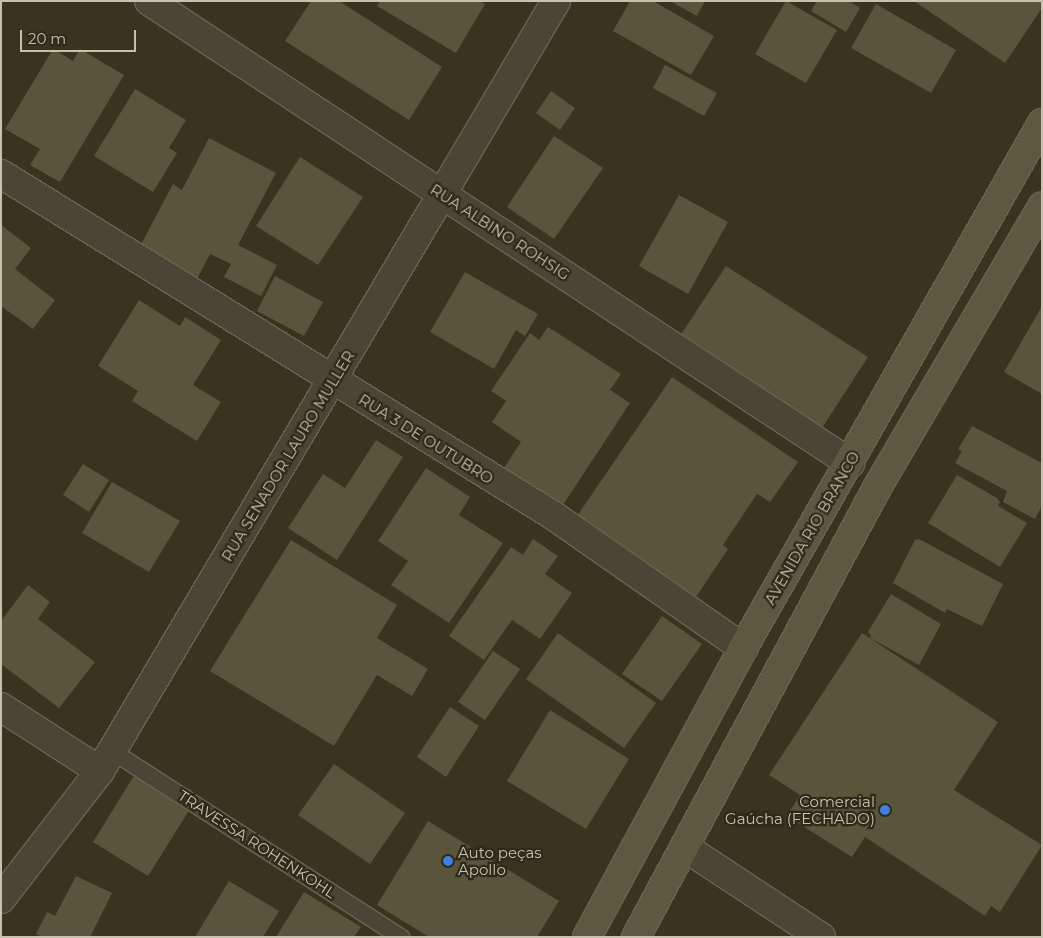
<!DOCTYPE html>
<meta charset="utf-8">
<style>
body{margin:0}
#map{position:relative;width:1043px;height:938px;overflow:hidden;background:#393420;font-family:Montserrat,sans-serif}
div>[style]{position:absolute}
.building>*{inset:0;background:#59543c}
.roads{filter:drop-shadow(1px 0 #676351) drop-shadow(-1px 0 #676351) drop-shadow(0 1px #676351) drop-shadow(0 -1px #676351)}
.service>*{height:16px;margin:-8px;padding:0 8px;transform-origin:8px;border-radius:8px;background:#4a4534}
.minor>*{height:28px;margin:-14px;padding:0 14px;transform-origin:14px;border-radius:14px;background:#4a4534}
.tertiary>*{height:28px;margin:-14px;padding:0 14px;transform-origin:14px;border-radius:14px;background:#4a4534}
.secondary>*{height:28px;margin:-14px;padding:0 14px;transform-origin:14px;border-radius:14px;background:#5d5941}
.dots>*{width:14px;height:14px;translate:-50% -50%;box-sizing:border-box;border:2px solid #2e2a19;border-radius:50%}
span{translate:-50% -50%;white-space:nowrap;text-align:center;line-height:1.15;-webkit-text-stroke:4.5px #2e2a19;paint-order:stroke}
.street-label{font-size:15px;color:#c6c2ae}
.poi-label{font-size:15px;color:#c6c2ae}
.right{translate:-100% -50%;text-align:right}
.left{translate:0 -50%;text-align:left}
.frame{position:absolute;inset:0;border:2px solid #c6c2ae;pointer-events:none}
.scale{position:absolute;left:20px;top:30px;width:116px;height:22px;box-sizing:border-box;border:2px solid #c6c2ae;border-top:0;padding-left:6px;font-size:15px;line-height:18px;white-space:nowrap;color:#c6c2ae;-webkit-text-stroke:4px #2e2a19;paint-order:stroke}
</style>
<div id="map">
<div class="building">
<div style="clip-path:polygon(311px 1px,339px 1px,442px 67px,409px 120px,285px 41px)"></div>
<div style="clip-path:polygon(380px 1px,480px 1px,485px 4px,456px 53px,377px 6px)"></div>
<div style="clip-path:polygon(630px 1px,653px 1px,714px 36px,691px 75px,613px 31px)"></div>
<div style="clip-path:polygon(670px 1px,705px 1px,697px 16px)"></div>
<div style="clip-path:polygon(786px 1px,837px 30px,806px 83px,755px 54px)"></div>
<div style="clip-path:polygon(817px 1px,849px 1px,860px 8px,846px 32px,811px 11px)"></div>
<div style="clip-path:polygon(914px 1px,1042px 1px,1042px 8px,1005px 63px)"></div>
<div style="clip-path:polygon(876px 4px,956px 50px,931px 93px,851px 48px)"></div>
<div style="clip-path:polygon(53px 49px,73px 61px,80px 49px,124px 75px,60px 182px,30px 165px,40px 149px,5px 129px)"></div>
<div style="clip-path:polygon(665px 65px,717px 93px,704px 116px,653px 88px)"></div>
<div style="clip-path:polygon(135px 89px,186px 120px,169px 148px,177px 153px,153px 192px,94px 156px)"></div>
<div style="clip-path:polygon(551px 91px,575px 108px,560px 130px,536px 113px)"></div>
<div style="clip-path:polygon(554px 136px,603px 168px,554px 239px,507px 207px)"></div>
<div style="clip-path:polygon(209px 138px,276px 173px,238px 245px,277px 265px,261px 296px,224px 277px,231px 264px,210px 254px,195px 283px,137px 252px,173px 184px,182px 190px)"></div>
<div style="clip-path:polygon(300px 157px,363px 197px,318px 265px,256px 226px)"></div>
<div style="clip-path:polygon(679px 195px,728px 222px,688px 294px,639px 266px)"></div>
<div style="clip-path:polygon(1px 225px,31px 248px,15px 269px,55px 300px,33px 329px,1px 306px)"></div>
<div style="clip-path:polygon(726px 266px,868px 357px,820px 431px,678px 339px)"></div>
<div style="clip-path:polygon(465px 272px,538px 314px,525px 336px,516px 330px,494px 369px,430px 332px)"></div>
<div style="clip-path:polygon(275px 276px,323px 302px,304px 336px,257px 311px)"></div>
<div style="clip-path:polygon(139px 300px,180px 326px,185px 317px,221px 340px,193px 385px,221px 402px,197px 441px,132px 401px,138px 391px,98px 366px)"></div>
<div style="clip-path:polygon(1042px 306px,1042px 394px,1004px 372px)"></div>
<div style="clip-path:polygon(548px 327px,621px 374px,610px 390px,630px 403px,557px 514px,498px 477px,521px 442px,492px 422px,506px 401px,491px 391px,530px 333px,539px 340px)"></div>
<div style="clip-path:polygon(672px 377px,798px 462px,770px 502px,757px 494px,723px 545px,728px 549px,696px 597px,577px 516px)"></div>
<div style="clip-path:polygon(972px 426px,1042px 463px,1042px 506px,1035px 519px,1003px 502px,1007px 491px,955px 463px,962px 451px,958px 449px)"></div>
<div style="clip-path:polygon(376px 440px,403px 457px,337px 560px,288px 528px,323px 474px,345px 488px)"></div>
<div style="clip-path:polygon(83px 464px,109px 480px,89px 512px,63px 495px)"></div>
<div style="clip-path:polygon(426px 468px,470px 497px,459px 515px,503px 543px,449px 623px,391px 585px,408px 561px,378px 541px)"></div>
<div style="clip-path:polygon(957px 475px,997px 498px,1000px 502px,998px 506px,1027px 523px,1000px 567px,928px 523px)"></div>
<div style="clip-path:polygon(112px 482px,180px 521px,149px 572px,82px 533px)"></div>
<div style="clip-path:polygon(533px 539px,558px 556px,545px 574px,572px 593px,540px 639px,512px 620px,484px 660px,449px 636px,511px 547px,523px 555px)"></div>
<div style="clip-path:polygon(919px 539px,1003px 584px,982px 626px,947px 609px,945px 613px,893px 583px,915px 540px)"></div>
<div style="clip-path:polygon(291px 540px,397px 605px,377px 638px,428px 669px,412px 696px,377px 675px,334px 746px,210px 671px)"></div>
<div style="clip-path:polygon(28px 585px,50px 602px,38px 619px,95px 662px,59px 708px,1px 664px,1px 621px)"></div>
<div style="clip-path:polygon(891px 594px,941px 624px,919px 665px,870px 638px,871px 635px,868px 632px)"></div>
<div style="clip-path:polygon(662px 616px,702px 644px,662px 701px,622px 674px)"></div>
<div style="clip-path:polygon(558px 633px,656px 703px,624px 748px,526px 679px)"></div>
<div style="clip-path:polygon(862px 633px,998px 722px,954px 790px,1042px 845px,1000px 912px,991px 906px,985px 916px,865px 837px,852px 857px,787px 816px,800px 795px,769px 775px)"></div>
<div style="clip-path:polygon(493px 651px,520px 669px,485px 720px,458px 702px)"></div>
<div style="clip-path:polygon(450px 707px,479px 726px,446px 777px,417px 757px)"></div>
<div style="clip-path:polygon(550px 710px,629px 759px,586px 829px,507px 781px)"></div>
<div style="clip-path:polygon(334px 764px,405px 813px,370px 864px,298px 815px)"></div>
<div style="clip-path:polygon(135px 774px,190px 809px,148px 876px,93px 842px)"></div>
<div style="clip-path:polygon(428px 821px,559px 901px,537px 937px,429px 937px,377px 905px)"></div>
<div style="clip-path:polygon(76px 876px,112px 893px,91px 935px,94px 937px,42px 937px,36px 934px,47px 912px,55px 916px)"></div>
<div style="clip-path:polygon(229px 881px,279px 911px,263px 937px,195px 937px)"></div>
<div style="clip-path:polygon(304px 892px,361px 927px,354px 937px,276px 937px)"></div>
</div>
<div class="roads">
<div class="service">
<div style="left:112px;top:751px;width:344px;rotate:32.8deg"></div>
</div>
<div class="minor">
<div style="left:1px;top:174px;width:650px;rotate:31.73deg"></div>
<div style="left:554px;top:516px;width:231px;rotate:34.9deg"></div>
<div style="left:442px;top:194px;width:224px;rotate:-59.4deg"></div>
<div style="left:1px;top:707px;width:118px;rotate:32.9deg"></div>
<div style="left:686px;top:848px;width:162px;rotate:33.4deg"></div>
</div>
<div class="tertiary">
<div style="left:149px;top:1px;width:840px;rotate:33.39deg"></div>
<div style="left:1px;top:899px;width:162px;rotate:-52.3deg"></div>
<div style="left:100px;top:771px;width:671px;rotate:-59.34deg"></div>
</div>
<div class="secondary">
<div style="left:587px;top:937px;width:328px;rotate:-61.6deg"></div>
<div style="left:743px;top:648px;width:604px;rotate:-60.34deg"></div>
<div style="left:636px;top:937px;width:512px;rotate:-61.78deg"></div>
<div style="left:878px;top:486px;width:324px;rotate:-59.6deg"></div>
</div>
</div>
<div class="dots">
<div style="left:885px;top:810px;background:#3f7fe0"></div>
<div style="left:448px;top:861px;background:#3f7fe0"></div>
</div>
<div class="street-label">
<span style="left:500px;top:232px;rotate:33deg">RUA ALBINO ROHSIG</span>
<span style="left:426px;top:439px;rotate:32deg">RUA 3 DE OUTUBRO</span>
<span style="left:288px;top:456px;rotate:-59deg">RUA SENADOR LAURO MULLER</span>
<span style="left:812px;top:528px;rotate:-60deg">AVENIDA RIO BRANCO</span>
<span style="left:257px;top:844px;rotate:33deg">TRAVESSA ROHENKOHL</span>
</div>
<div class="poi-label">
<span class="right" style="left:875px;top:810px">Comercial<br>Gaúcha (FECHADO)</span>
<span class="left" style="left:458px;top:861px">Auto peças<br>Apollo</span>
</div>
<div class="frame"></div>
<div class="scale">20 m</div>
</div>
